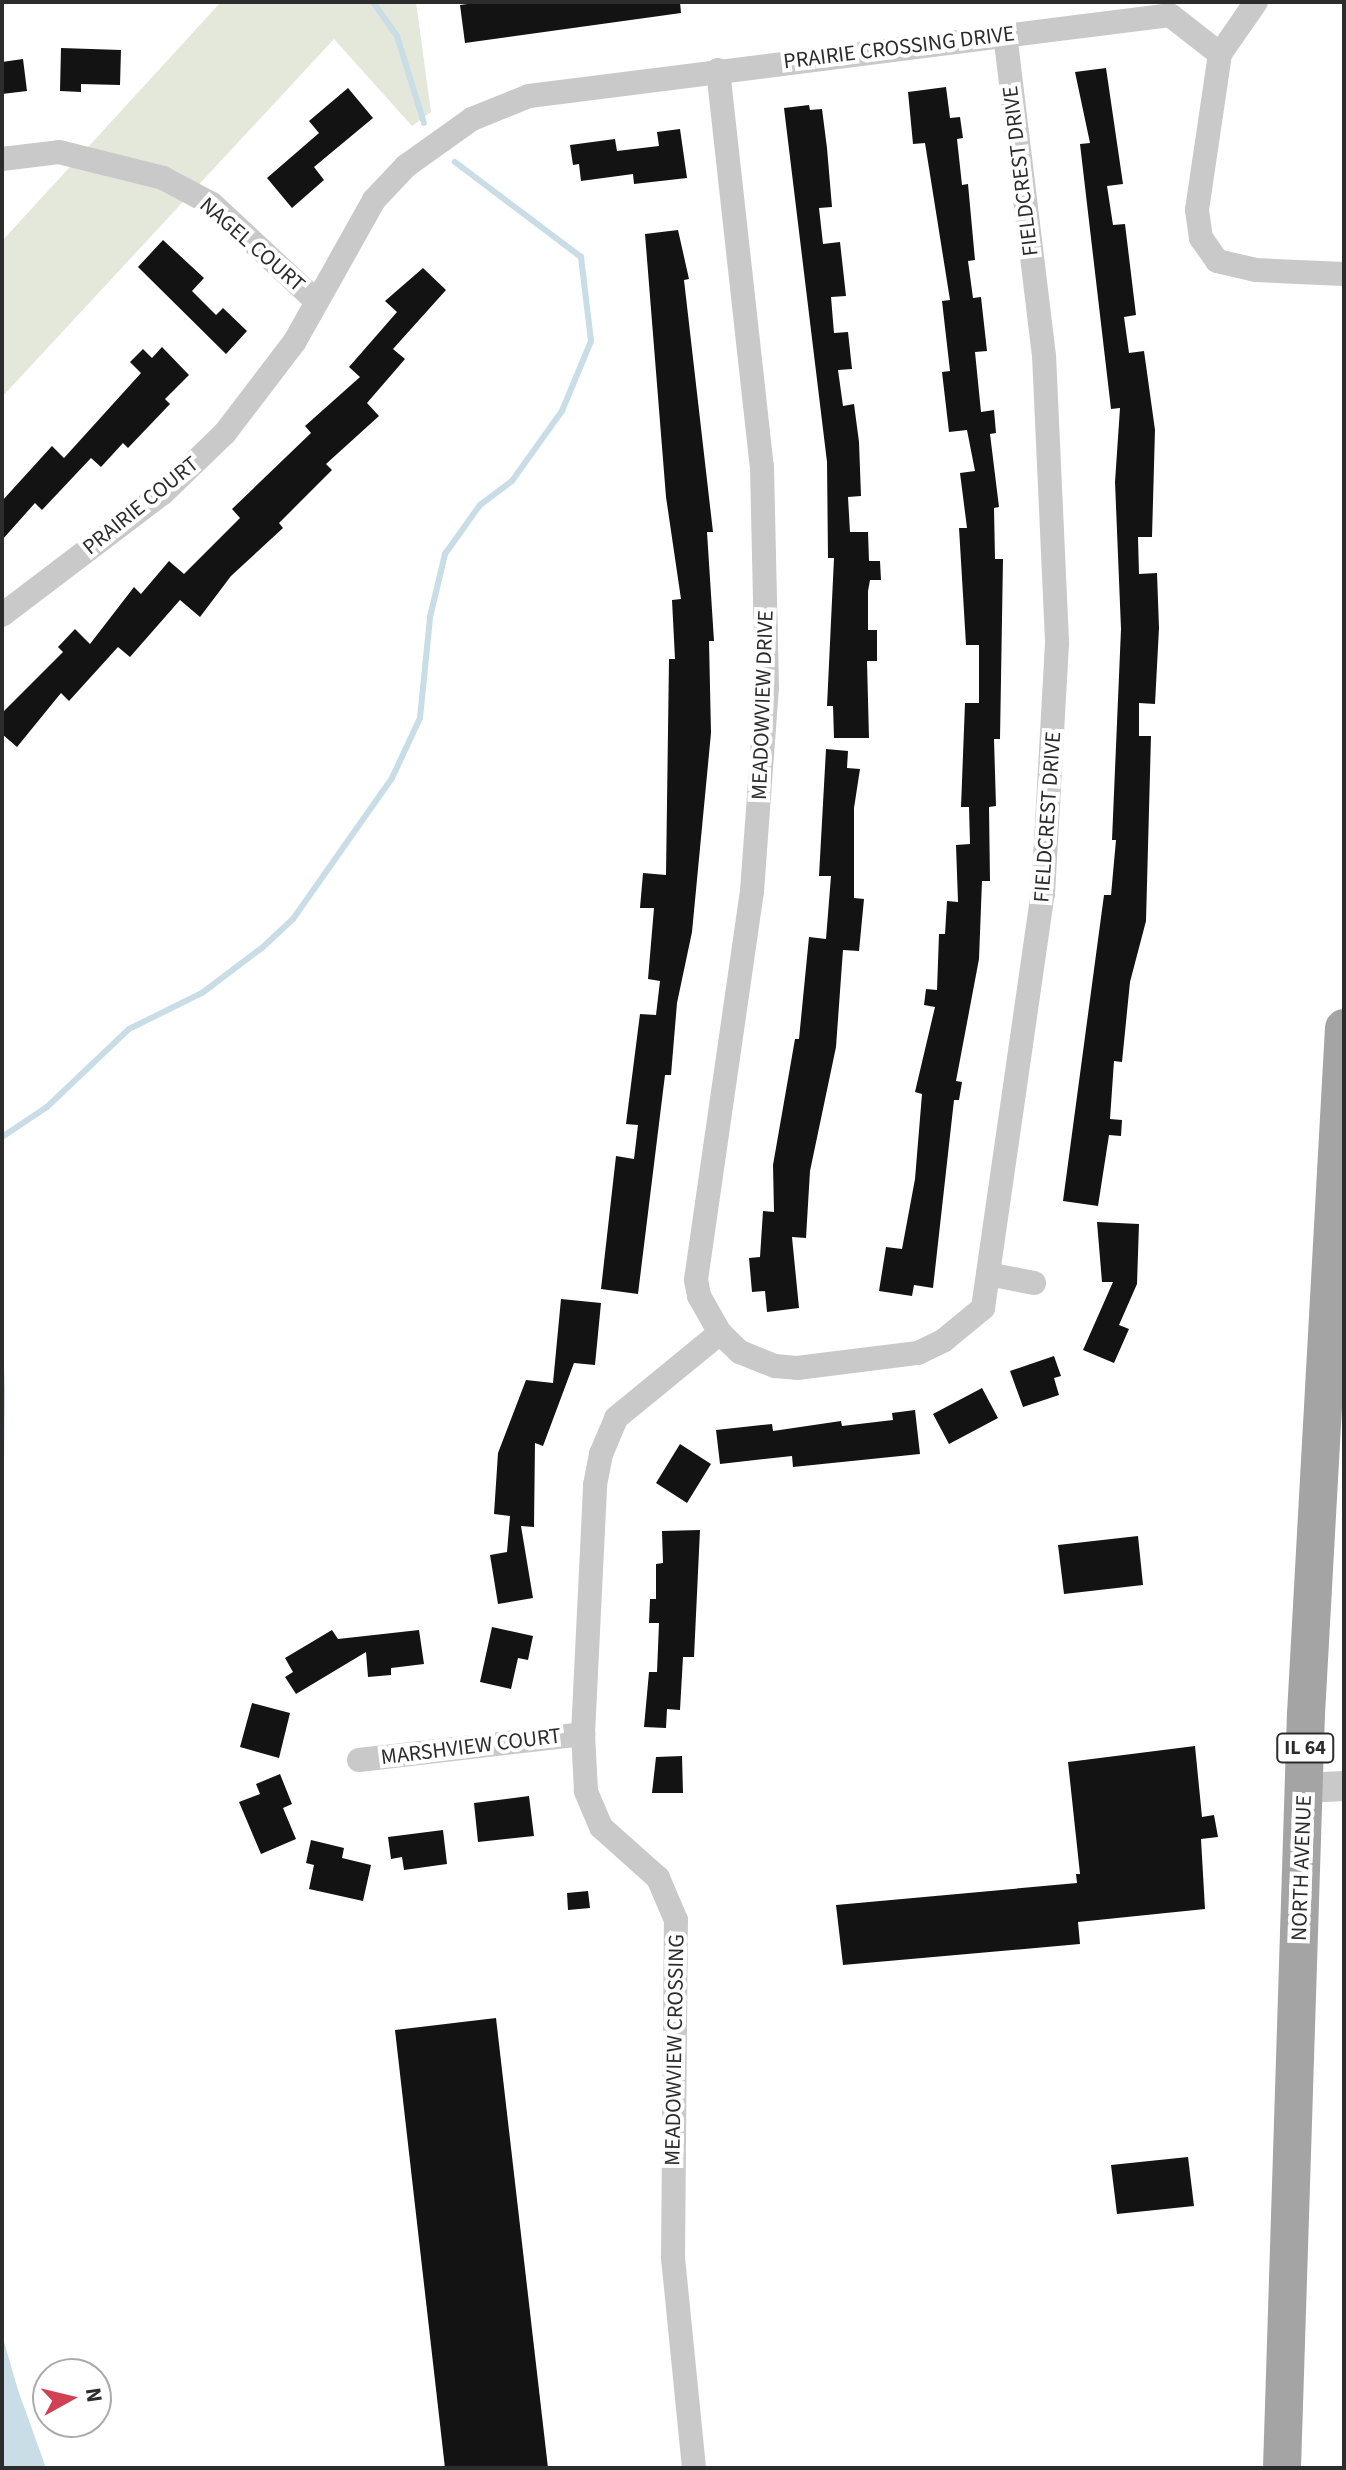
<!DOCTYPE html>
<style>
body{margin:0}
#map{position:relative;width:1346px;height:2470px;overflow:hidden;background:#fff;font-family:"Source Sans 3",sans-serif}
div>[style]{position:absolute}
.green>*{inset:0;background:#e3e8db}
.water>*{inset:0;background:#c9dde6}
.stream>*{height:6px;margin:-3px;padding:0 3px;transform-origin:3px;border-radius:3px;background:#c9dde6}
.building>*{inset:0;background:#131313}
.minor>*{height:24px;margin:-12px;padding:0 12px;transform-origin:12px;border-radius:12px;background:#c9c9c9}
.tertiary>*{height:30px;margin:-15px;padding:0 15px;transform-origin:15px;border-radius:15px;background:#c9c9c9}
.primary>*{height:38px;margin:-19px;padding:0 19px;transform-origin:19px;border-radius:19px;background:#a4a4a4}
span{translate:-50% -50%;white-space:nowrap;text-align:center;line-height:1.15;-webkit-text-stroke:8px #fff;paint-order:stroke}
.shield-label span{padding:2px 6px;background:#fff;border:2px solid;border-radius:6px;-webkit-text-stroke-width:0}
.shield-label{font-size:20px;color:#2c2c2c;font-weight:700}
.street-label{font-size:22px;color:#2c2c2c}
.frame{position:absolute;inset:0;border:4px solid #2c2c2c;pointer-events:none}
.north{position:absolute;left:32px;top:2358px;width:80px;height:80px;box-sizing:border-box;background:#fff;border:2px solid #ababab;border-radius:50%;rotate:82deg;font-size:22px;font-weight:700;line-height:32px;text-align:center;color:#2c2c2c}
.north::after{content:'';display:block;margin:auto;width:28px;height:36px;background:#d14153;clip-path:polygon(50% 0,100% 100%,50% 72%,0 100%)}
</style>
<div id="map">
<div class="green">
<div style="clip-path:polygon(221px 2px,416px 2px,431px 112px,412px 126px,334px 39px,2px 397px,2px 241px)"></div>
</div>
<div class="water">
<div style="clip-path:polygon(2px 1316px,5px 1389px,2px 1615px)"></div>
<div style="clip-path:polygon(2px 2335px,18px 2390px,46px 2468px,2px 2468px)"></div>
</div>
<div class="stream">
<div style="left:373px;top:2px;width:42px;rotate:54.8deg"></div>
<div style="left:397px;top:36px;width:91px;rotate:72.8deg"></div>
<div style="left:2px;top:1137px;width:54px;rotate:-33.7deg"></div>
<div style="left:47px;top:1107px;width:113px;rotate:-43.6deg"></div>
<div style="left:129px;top:1029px;width:81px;rotate:-26.3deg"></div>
<div style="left:202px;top:993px;width:76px;rotate:-37deg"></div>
<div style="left:263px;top:947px;width:41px;rotate:-43deg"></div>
<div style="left:293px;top:919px;width:172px;rotate:-54.9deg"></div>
<div style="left:392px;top:778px;width:66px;rotate:-65deg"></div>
<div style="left:420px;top:718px;width:101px;rotate:-84.3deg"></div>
<div style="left:430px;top:617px;width:65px;rotate:-76.6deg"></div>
<div style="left:445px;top:554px;width:60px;rotate:-54.5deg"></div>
<div style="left:480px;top:505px;width:40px;rotate:-37deg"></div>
<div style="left:512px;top:481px;width:86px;rotate:-54.5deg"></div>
<div style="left:562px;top:411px;width:76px;rotate:-67.5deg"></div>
<div style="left:591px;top:341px;width:85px;rotate:-96.8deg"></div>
<div style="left:581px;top:257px;width:158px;rotate:-143deg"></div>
</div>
<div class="building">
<div style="clip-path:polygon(482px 2px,680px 2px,681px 13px,465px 43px,460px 5px)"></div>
<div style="clip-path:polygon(61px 48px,121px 50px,120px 85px,81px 84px,81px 92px,60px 91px)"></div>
<div style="clip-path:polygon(23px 59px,27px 91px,2px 94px,2px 62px)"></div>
<div style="clip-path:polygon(1106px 68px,1123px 184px,1107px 186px,1113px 225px,1125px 224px,1136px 315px,1124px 317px,1129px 353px,1144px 351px,1155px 430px,1152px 537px,1138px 537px,1139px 574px,1157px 573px,1159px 628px,1155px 704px,1139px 703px,1139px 736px,1151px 736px,1146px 921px,1130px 982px,1122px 1062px,1114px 1061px,1110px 1119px,1122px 1120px,1121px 1136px,1109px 1135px,1098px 1206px,1063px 1201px,1104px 895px,1111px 895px,1116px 840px,1112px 840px,1121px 629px,1115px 482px,1120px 408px,1111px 409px,1080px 144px,1090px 143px,1075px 72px)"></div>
<div style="clip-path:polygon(946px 87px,950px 118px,960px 117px,963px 138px,957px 139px,962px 185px,968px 184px,975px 260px,968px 261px,973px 298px,981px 297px,987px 351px,975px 352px,981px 412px,994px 410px,996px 433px,990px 434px,999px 507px,994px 508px,995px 559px,1003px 559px,1000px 739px,994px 739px,996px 806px,989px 807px,990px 881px,982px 881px,979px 959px,956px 1081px,962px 1082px,959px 1100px,954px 1100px,933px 1288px,914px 1285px,912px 1296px,879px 1291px,886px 1247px,902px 1249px,915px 1179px,922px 1094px,915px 1092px,935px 1007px,924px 1005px,926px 989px,937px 990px,939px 934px,945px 934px,947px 901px,958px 902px,956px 845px,970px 844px,969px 807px,961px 807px,965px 703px,979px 703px,979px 645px,966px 645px,959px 528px,967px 528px,960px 473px,975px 471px,967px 430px,949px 432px,942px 372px,950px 371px,942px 301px,950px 300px,925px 143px,913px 144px,908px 92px)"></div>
<div style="clip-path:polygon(348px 88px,373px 118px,314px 167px,324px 180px,292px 208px,267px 178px,319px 133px,309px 121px)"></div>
<div style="clip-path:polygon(809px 105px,810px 110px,822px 109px,827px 148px,832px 207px,819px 208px,823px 244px,840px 242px,846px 296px,831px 297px,834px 333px,848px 332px,852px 369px,838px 370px,843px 406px,854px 404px,859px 442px,861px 496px,848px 497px,850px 532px,868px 532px,869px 561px,880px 561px,881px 580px,870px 580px,868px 591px,868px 630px,877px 630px,877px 661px,867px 661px,869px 738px,834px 738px,833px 706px,827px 706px,834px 558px,828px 558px,827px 462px,784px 108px)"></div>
<div style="clip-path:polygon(680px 129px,687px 178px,634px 184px,633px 174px,581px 181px,579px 164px,573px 165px,570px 145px,615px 139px,617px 151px,659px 146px,657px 132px)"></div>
<div style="clip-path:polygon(678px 230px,689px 279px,684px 280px,713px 532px,707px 532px,714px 641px,709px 641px,711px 733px,692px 932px,677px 1003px,671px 1075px,665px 1075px,638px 1294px,601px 1289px,616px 1156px,634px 1159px,638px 1125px,626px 1124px,640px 1014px,656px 1015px,660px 981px,648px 979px,654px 908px,640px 908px,643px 873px,666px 875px,669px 659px,675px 659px,672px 600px,681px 599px,666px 497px,645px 234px)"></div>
<div style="clip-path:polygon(163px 240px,204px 278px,192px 291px,216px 315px,223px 308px,247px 331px,226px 354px,138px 267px)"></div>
<div style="clip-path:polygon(423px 268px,446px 290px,393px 349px,405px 359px,367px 403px,379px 416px,326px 464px,332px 470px,279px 523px,283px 528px,231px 576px,200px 617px,180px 600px,130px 657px,118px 647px,69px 701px,61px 693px,17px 747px,2px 734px,2px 713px,63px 652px,58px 647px,75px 629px,90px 644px,134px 587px,141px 594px,169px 561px,184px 574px,240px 518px,232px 509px,311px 433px,305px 426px,360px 377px,349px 367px,397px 312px,385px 301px)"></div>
<div style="clip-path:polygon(162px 347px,189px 375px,165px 399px,170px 404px,128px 448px,123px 443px,101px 467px,91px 458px,42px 510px,35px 503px,2px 540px,2px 501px,52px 446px,64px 458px,141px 373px,130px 362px,143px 349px,152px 358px)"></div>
<div style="clip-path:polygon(826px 749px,848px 751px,847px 768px,860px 769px,854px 808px,854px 898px,864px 899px,859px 951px,843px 950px,836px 1047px,810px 1171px,806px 1238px,792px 1237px,799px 1308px,767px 1312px,765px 1291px,752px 1292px,749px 1258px,760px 1257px,763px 1211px,774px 1212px,773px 1165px,795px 1039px,799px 1039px,809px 937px,826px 939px,831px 876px,819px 876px)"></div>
<div style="clip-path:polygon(1097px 1222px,1139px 1224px,1137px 1284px,1119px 1325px,1129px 1329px,1114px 1363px,1083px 1350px,1113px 1282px,1102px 1282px)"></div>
<div style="clip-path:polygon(561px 1299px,601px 1303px,595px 1365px,574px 1363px,543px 1446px,535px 1443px,534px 1527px,521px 1526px,533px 1598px,498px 1604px,490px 1555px,507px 1552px,510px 1516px,494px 1514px,498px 1453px,526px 1380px,553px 1383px)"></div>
<div style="clip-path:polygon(1054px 1356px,1061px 1376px,1054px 1378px,1059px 1395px,1023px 1407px,1010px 1371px)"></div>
<div style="clip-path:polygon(982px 1388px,998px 1418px,949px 1444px,933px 1414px)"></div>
<div style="clip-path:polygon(915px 1410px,920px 1454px,793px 1467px,792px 1456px,720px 1464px,716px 1430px,772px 1424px,773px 1431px,841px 1421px,842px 1426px,893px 1420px,892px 1413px)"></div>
<div style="clip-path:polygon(680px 1444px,711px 1464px,687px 1503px,656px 1483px)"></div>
<div style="clip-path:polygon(700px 1530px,694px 1657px,683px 1657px,680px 1710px,667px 1709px,666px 1728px,644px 1727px,649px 1672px,657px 1672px,659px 1623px,649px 1623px,650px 1599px,656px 1599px,656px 1564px,663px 1563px,662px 1531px)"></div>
<div style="clip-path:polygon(1138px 1536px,1143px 1585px,1064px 1594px,1058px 1545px)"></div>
<div style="clip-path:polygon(492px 1627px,533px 1636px,528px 1660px,518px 1658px,511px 1689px,480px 1682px)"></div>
<div style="clip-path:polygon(332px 1630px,338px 1639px,419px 1630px,424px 1664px,391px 1668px,391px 1675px,368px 1677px,366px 1652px,296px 1694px,285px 1677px,293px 1672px,285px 1658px)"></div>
<div style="clip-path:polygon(252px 1703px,290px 1713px,279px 1758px,240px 1747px)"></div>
<div style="clip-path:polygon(1195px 1746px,1202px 1817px,1214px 1815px,1218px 1837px,1201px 1839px,1205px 1909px,1078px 1922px,1080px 1944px,843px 1965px,836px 1905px,1077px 1883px,1076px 1874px,1080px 1874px,1068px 1762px)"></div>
<div style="clip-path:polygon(682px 1756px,683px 1793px,652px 1793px,656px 1757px)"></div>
<div style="clip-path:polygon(280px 1774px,292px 1804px,283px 1808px,296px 1839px,261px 1854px,239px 1802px,260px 1794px,256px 1784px)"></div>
<div style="clip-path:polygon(529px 1796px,534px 1836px,478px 1842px,474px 1803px)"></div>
<div style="clip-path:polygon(443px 1830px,447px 1864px,404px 1870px,402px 1857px,391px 1859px,388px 1837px)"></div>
<div style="clip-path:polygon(311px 1840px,344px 1848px,342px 1858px,371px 1865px,363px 1901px,309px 1889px,314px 1865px,306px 1863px)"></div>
<div style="clip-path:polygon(588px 1891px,590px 1908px,568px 1910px,567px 1893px)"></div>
<div style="clip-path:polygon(496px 2018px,548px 2468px,445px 2468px,395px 2030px)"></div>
<div style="clip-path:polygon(1188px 2157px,1194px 2206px,1117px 2214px,1111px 2165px)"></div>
</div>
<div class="minor">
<div style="left:1220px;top:54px;width:63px;rotate:-55.3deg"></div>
<div style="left:718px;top:70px;width:399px;rotate:83.7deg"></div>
<div style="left:762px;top:467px;width:220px;rotate:88.7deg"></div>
<div style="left:767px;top:687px;width:205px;rotate:94.2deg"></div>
<div style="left:752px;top:891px;width:393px;rotate:98.2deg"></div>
<div style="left:696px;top:1280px;width:16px;rotate:79deg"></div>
<div style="left:699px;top:1296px;width:43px;rotate:60.4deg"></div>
<div style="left:720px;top:1333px;width:28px;rotate:44deg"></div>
<div style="left:740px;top:1352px;width:38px;rotate:22deg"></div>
<div style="left:775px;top:1366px;width:22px;rotate:5deg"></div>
<div style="left:797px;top:1368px;width:122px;rotate:-7.1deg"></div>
<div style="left:918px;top:1353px;width:28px;rotate:-26deg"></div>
<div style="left:943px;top:1341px;width:52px;rotate:-39.5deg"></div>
<div style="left:983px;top:1308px;width:418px;rotate:-81.8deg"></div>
<div style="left:1043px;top:894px;width:253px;rotate:-86.8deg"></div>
<div style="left:1057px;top:641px;width:285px;rotate:-92.6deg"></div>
<div style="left:1044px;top:356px;width:323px;rotate:-96.9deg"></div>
<div style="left:2px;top:159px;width:57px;rotate:-7deg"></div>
<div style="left:59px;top:152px;width:107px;rotate:14deg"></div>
<div style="left:163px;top:178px;width:55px;rotate:28deg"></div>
<div style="left:212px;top:204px;width:142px;rotate:43deg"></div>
<div style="left:2px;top:615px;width:202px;rotate:-37.2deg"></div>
<div style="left:163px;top:493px;width:86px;rotate:-44.1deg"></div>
<div style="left:225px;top:433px;width:116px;rotate:-52.7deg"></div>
<div style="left:295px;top:341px;width:162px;rotate:-60.7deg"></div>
<div style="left:374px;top:200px;width:47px;rotate:-46.7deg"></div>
<div style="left:406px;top:166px;width:81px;rotate:-35.5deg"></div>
<div style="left:472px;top:119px;width:61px;rotate:-22deg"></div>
<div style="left:529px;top:96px;width:646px;rotate:-7.2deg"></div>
<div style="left:1170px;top:15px;width:63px;rotate:38deg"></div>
<div style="left:1220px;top:54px;width:158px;rotate:98.4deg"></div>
<div style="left:1197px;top:210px;width:28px;rotate:82deg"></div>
<div style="left:1201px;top:238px;width:28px;rotate:55deg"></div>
<div style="left:1217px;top:261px;width:39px;rotate:13deg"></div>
<div style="left:1255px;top:270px;width:89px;rotate:2.6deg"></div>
<div style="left:988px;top:1274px;width:47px;rotate:11.1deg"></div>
<div style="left:359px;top:1760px;width:226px;rotate:-6.6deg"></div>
<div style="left:694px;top:2468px;width:211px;rotate:-95.7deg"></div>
<div style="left:673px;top:2258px;width:338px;rotate:-89.5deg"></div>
<div style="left:676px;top:1920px;width:46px;rotate:-113.2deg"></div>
<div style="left:658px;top:1878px;width:76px;rotate:-138.2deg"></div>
<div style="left:601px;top:1827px;width:39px;rotate:-113deg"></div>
<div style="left:586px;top:1791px;width:57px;rotate:-93deg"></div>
<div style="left:583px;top:1734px;width:249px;rotate:-87.2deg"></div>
<div style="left:595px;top:1485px;width:32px;rotate:-79deg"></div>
<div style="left:601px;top:1454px;width:39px;rotate:-67deg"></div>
<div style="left:616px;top:1418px;width:134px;rotate:-39.3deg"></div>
</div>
<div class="tertiary">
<div style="left:1304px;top:1788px;width:40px;rotate:-2.9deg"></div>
</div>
<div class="primary">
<div style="left:1282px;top:2468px;width:754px;rotate:-88.18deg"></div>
<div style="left:1306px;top:1714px;width:687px;rotate:-86.83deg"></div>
</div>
<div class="shield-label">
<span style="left:1305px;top:1748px">IL 64</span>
</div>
<div class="street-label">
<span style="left:899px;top:48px;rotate:-7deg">PRAIRIE CROSSING DRIVE</span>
<span style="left:1021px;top:171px;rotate:-97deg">FIELDCREST DRIVE</span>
<span style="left:252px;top:245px;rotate:41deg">NAGEL COURT</span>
<span style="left:141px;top:506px;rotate:-39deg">PRAIRIE COURT</span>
<span style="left:763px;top:705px;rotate:-88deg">MEADOWVIEW DRIVE</span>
<span style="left:1048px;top:817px;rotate:-86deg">FIELDCREST DRIVE</span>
<span style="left:471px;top:1747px;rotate:-7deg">MARSHVIEW COURT</span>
<span style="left:1302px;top:1868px;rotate:-88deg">NORTH AVENUE</span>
<span style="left:675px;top:2050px;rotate:-89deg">MEADOWVIEW CROSSING</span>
</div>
<div class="frame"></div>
<div class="north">N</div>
</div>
